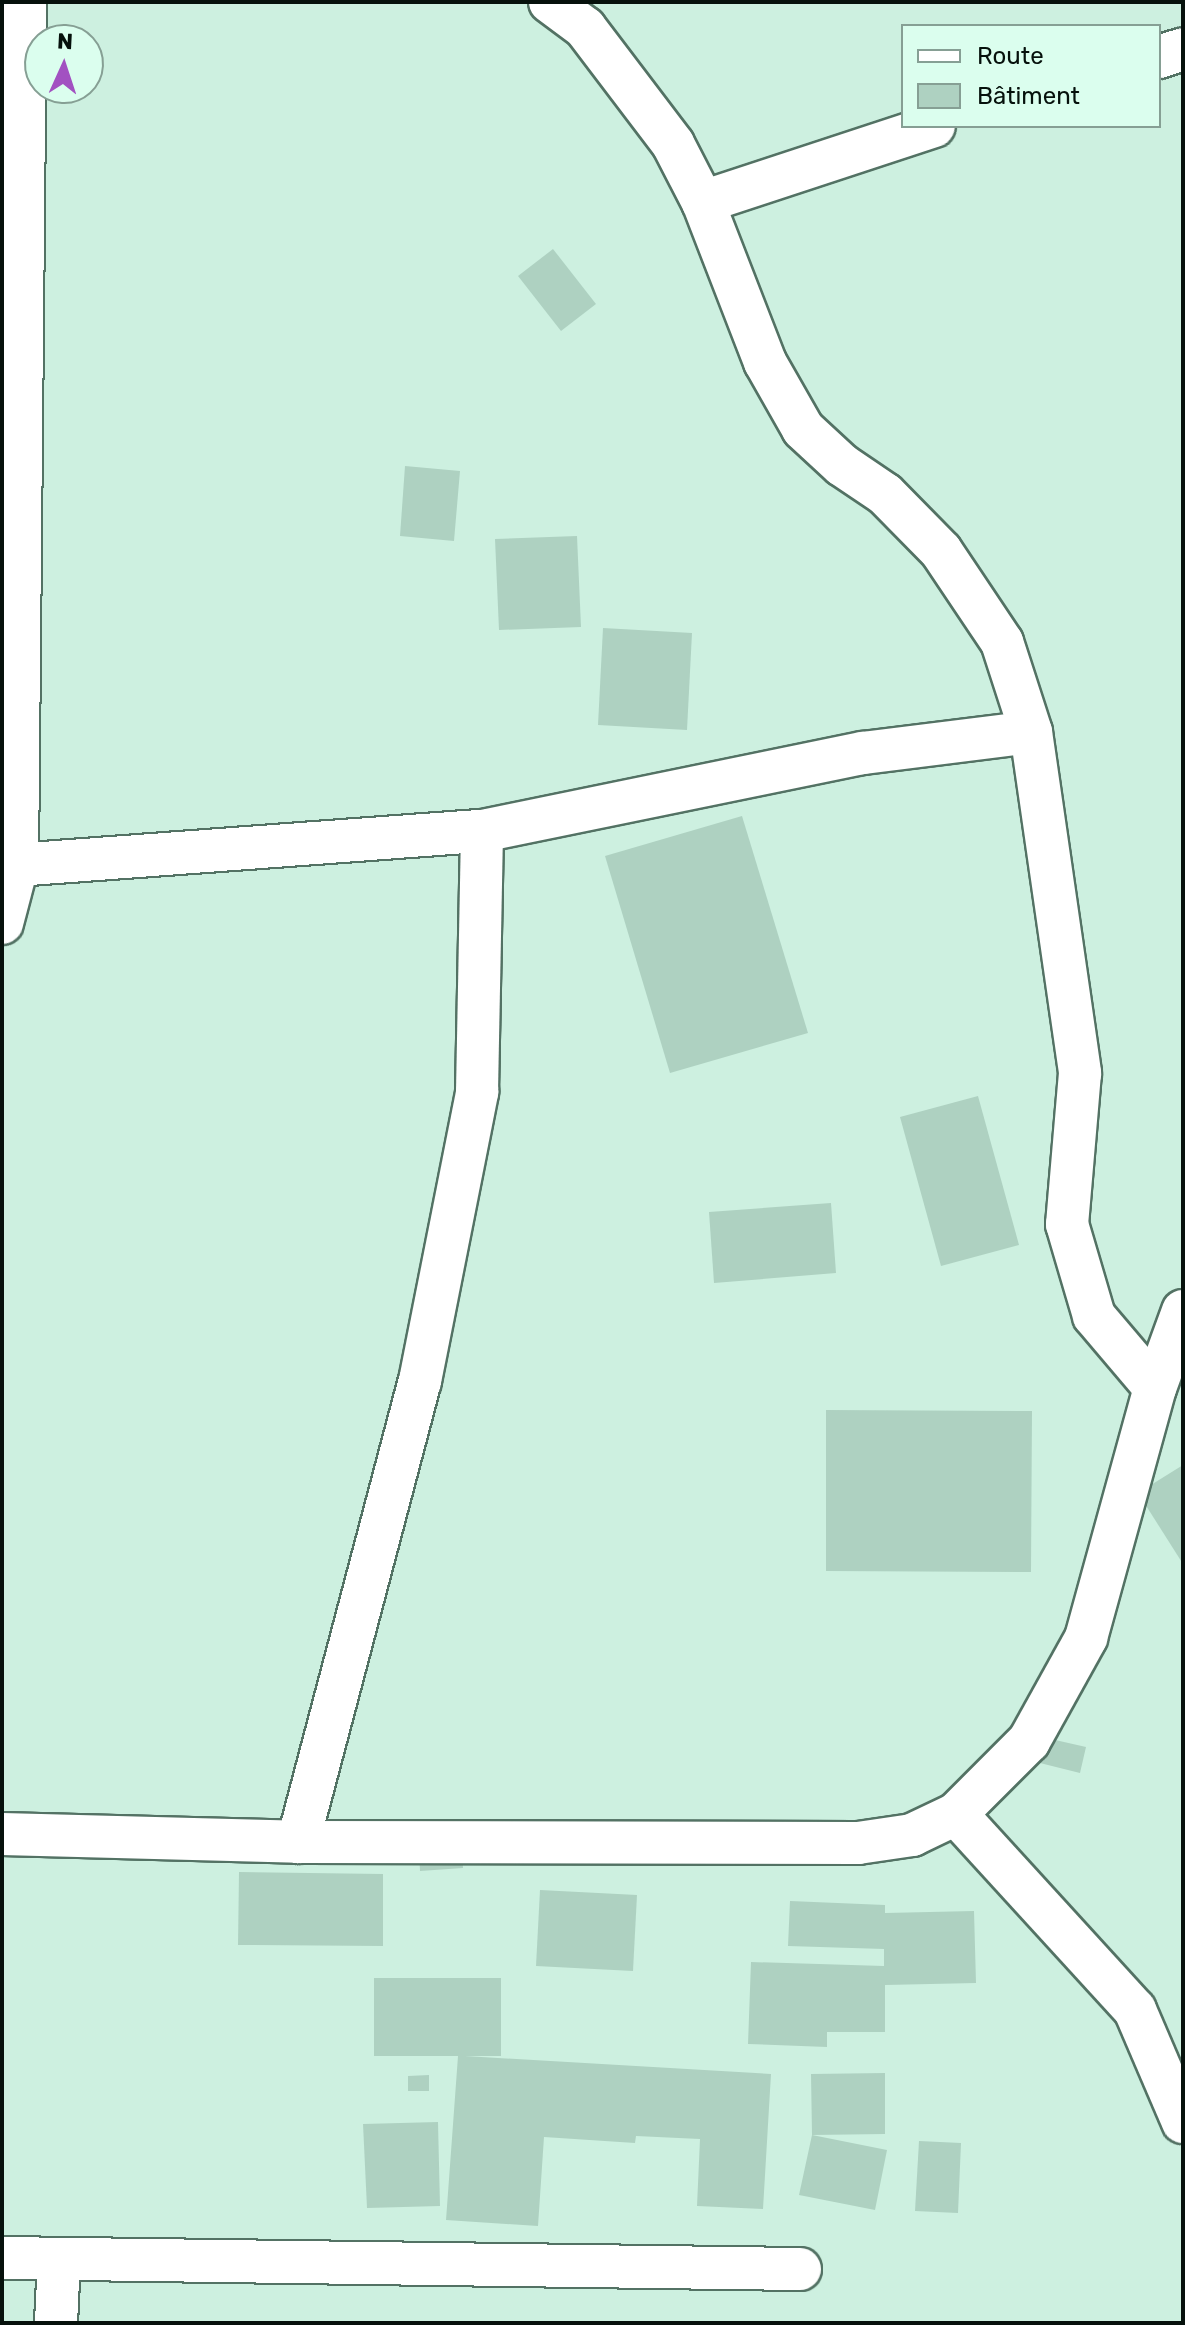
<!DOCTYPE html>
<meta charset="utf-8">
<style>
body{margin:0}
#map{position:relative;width:1185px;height:2325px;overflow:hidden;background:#cdf0e0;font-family:Rubik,sans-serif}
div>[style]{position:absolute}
.building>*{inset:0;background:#aed1c1}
.roads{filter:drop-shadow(2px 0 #537264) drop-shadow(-2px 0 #537264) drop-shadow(0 2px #537264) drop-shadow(0 -2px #537264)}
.minor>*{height:42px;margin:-21px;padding:0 21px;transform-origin:21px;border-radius:21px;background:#fff}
span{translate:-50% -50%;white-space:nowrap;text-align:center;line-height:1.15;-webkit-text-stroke:6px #dbfeee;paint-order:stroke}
.frame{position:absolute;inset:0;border:4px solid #06110c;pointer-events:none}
.legend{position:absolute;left:901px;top:24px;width:260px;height:104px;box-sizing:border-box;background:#dbfeee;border:2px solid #869f94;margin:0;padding:10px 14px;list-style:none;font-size:24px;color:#06110c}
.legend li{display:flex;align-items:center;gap:16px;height:40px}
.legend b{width:40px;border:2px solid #869f94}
.north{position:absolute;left:24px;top:24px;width:80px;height:80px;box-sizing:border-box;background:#dbfeee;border:2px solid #869f94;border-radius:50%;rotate:3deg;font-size:22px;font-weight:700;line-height:32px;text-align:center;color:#06110c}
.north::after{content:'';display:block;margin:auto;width:28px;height:36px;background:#a251c1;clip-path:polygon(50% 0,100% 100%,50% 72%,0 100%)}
</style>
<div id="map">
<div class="building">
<div style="clip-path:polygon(553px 249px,596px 304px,561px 331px,518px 276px)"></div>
<div style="clip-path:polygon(405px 466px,460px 471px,454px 541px,400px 536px)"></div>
<div style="clip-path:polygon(577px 536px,581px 627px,499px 630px,495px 539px)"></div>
<div style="clip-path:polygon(603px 628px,692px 633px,687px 730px,598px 725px)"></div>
<div style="clip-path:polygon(742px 816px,808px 1033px,670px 1073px,605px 856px)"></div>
<div style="clip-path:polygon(978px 1096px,1019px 1245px,941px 1266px,900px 1117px)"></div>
<div style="clip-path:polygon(831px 1203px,836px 1273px,714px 1283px,709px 1212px)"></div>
<div style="clip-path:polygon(826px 1410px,1032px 1411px,1031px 1572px,826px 1571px)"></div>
<div style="clip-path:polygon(1183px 1465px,1183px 1564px,1138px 1493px)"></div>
<div style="clip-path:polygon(1042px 1737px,1086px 1747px,1080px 1773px,1036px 1762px)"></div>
<div style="clip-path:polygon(462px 1847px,463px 1868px,420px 1871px,419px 1849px)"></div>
<div style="clip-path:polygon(239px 1872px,383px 1874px,383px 1946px,238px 1945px)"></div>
<div style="clip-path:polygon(540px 1890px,637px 1895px,633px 1971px,536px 1966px)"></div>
<div style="clip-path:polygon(790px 1901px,885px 1905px,885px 1913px,974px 1911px,976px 1983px,885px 1985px,885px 2032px,827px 2032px,827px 2047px,748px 2044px,751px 1962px,884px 1966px,884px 1949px,788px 1946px)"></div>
<div style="clip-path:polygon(374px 1978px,501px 1978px,501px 2056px,465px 2056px,771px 2074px,763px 2209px,697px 2206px,700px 2139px,636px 2136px,635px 2143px,544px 2137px,538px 2226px,446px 2220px,458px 2056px,374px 2056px)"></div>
<div style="clip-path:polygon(885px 2073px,885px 2134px,812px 2135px,887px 2150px,875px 2210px,799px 2195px,812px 2135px,811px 2074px)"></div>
<div style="clip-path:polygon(429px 2075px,429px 2091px,408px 2091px,408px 2076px)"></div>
<div style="clip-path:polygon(438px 2122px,440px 2206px,367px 2208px,363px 2124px)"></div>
<div style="clip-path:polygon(919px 2141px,961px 2143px,958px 2213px,915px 2211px)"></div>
</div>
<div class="roads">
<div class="minor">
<div style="left:550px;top:2px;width:44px;rotate:36.6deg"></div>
<div style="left:585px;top:28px;width:146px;rotate:52.8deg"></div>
<div style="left:673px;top:144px;width:65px;rotate:62.7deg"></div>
<div style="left:703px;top:202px;width:172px;rotate:68.8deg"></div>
<div style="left:765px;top:362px;width:77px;rotate:60.4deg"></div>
<div style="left:803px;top:429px;width:53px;rotate:42.7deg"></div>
<div style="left:842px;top:465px;width:52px;rotate:34deg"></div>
<div style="left:885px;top:494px;width:80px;rotate:45.5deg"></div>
<div style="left:941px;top:551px;width:110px;rotate:56.2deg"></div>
<div style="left:1002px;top:642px;width:95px;rotate:72.1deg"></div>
<div style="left:1031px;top:732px;width:345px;rotate:81.8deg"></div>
<div style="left:1080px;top:1073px;width:152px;rotate:94.9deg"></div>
<div style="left:1067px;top:1224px;width:96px;rotate:73.6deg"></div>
<div style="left:1094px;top:1316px;width:94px;rotate:49.7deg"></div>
<div style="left:1159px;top:57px;width:25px;rotate:-18deg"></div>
<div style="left:703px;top:202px;width:243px;rotate:-18.2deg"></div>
<div style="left:2px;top:866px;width:481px;rotate:-4.2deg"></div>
<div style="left:482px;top:831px;width:389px;rotate:-11.6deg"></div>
<div style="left:863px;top:753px;width:169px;rotate:-7.1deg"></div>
<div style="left:2px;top:923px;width:59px;rotate:-75.3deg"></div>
<div style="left:17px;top:866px;width:864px;rotate:-89.47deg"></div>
<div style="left:956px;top:1814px;width:265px;rotate:47.6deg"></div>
<div style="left:1135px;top:2010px;width:122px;rotate:66.8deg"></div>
<div style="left:2px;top:1834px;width:296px;rotate:1.5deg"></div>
<div style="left:298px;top:1842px;width:560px;rotate:0.1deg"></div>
<div style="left:858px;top:1843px;width:55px;rotate:-8.4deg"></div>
<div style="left:912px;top:1835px;width:49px;rotate:-25.5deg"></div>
<div style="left:956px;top:1814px;width:103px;rotate:-45deg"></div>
<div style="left:1029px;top:1741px;width:118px;rotate:-61deg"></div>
<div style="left:1086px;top:1638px;width:259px;rotate:-74.6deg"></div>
<div style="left:1155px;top:1388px;width:82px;rotate:-70deg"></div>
<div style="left:298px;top:1842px;width:477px;rotate:-75.2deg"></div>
<div style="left:420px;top:1381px;width:295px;rotate:-78.8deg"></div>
<div style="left:477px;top:1092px;width:261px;rotate:-88.9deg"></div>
<div style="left:2px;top:2258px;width:798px;rotate:0.79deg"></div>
<div style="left:56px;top:2323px;width:64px;rotate:-87.3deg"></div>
</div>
</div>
<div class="frame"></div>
<ul class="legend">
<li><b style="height:10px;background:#fff"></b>Route</li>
<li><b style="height:22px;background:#aed1c1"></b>Bâtiment</li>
</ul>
<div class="north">N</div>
</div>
